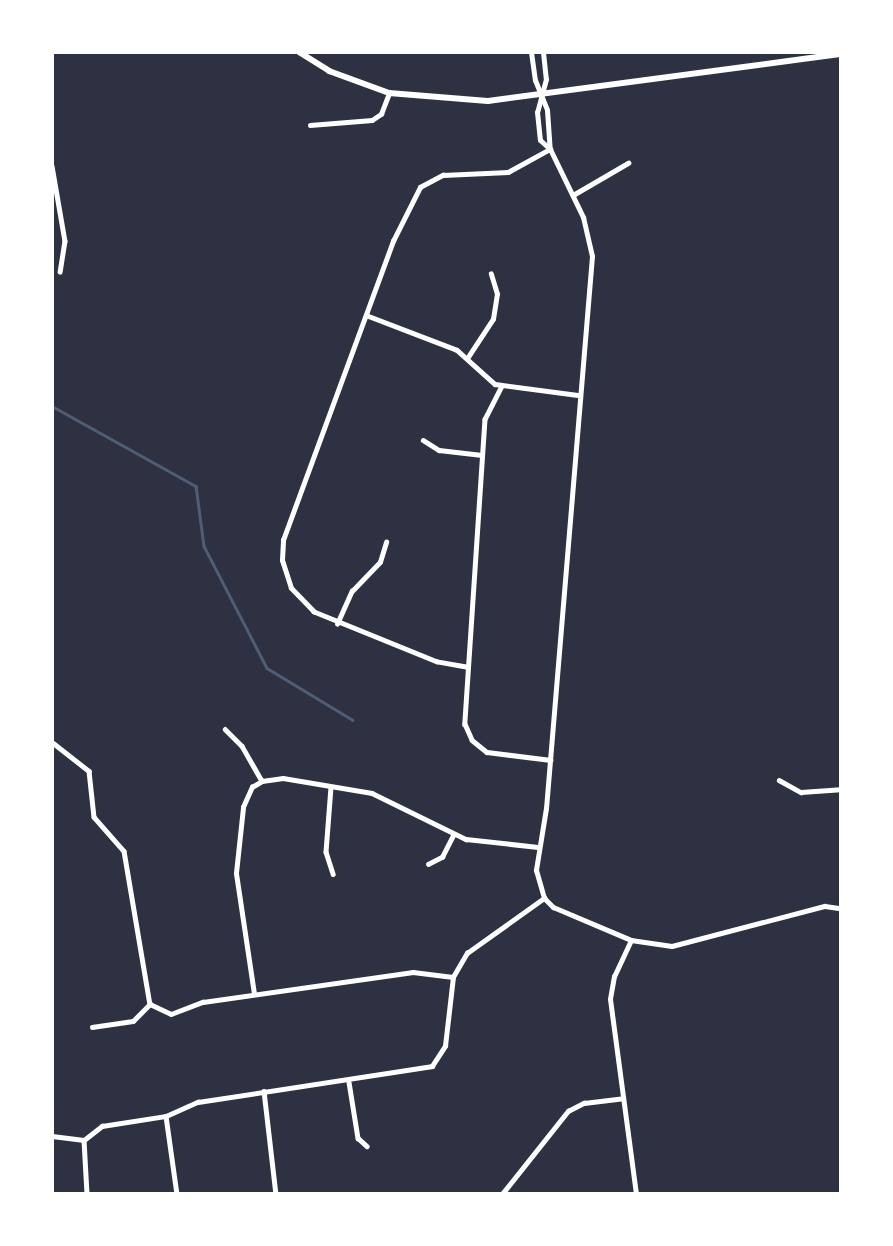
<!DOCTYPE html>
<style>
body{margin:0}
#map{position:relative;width:893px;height:1246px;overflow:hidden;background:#2d3142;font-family:Montserrat,sans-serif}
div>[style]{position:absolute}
.stream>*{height:2.5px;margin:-1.25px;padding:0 1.25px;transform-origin:1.25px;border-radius:1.25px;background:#4f5d75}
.minor>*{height:4.5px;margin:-2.25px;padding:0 2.25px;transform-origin:2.25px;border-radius:2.25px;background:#fff}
.tertiary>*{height:5px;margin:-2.5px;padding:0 2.5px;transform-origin:2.5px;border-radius:2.5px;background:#fff}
.secondary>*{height:6px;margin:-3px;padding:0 3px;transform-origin:3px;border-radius:3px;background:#fff}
span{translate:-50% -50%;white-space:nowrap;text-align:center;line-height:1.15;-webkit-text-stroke:6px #fff;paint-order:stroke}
.frame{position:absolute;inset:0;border:54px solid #fff;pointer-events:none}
</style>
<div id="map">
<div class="stream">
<div style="left:52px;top:406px;width:165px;rotate:29.1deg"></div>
<div style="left:196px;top:486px;width:61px;rotate:82.4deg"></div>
<div style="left:204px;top:546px;width:137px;rotate:62.7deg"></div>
<div style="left:267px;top:668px;width:100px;rotate:31.2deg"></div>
</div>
<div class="minor">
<div style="left:310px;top:125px;width:62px;rotate:-4.6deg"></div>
<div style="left:372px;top:120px;width:11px;rotate:-34deg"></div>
<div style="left:381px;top:114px;width:22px;rotate:-69deg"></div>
<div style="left:52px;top:166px;width:76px;rotate:80.2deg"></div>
<div style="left:65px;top:241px;width:31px;rotate:99deg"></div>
<div style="left:573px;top:195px;width:64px;rotate:-30.2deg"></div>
<div style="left:366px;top:315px;width:97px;rotate:21deg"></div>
<div style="left:457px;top:350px;width:51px;rotate:41.8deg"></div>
<div style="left:495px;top:384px;width:85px;rotate:7.5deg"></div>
<div style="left:468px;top:357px;width:45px;rotate:-56.7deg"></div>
<div style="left:493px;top:319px;width:25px;rotate:-81deg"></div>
<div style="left:497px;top:294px;width:21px;rotate:-107deg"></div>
<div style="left:502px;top:386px;width:37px;rotate:117deg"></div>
<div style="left:485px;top:419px;width:306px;rotate:93.8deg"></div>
<div style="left:465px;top:724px;width:17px;rotate:66deg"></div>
<div style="left:472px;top:740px;width:19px;rotate:39deg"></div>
<div style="left:487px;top:752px;width:64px;rotate:7.2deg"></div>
<div style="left:423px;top:440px;width:19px;rotate:32deg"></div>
<div style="left:439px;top:450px;width:43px;rotate:6.6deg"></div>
<div style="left:337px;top:624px;width:36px;rotate:-66deg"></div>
<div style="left:352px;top:591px;width:40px;rotate:-46deg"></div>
<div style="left:380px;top:562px;width:21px;rotate:-73deg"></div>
<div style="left:466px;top:667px;width:29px;rotate:-170deg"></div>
<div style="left:437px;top:662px;width:133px;rotate:-157.9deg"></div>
<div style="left:314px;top:612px;width:33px;rotate:-134deg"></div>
<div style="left:291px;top:588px;width:29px;rotate:-108deg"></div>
<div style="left:282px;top:560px;width:20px;rotate:-87deg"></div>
<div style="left:283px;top:540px;width:319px;rotate:-69.8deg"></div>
<div style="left:393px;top:241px;width:60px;rotate:-63.4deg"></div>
<div style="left:420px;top:187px;width:26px;rotate:-28deg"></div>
<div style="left:443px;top:175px;width:65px;rotate:-2.6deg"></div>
<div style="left:508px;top:172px;width:48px;rotate:-28.7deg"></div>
<div style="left:225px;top:729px;width:24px;rotate:45deg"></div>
<div style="left:242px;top:746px;width:40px;rotate:60.3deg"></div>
<div style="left:52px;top:742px;width:47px;rotate:38.1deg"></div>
<div style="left:89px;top:771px;width:46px;rotate:83.8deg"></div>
<div style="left:94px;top:817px;width:45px;rotate:48.6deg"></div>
<div style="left:124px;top:851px;width:155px;rotate:80.4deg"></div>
<div style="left:779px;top:780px;width:25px;rotate:29deg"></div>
<div style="left:801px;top:792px;width:39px;rotate:-4deg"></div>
<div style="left:331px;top:787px;width:65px;rotate:94.4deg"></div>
<div style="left:326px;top:852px;width:23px;rotate:72deg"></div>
<div style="left:428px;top:864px;width:16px;rotate:-27deg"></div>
<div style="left:442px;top:857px;width:25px;rotate:-63deg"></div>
<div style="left:631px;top:940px;width:41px;rotate:8.3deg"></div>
<div style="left:672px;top:946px;width:158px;rotate:-14.7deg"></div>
<div style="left:825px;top:906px;width:15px;rotate:8deg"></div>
<div style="left:254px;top:994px;width:122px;rotate:-98.5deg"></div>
<div style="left:236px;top:873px;width:66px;rotate:-83.9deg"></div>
<div style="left:243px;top:807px;width:22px;rotate:-66deg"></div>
<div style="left:252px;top:787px;width:12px;rotate:-31deg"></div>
<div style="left:262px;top:781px;width:21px;rotate:-8deg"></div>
<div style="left:283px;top:778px;width:90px;rotate:9.6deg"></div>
<div style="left:372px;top:793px;width:105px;rotate:26.1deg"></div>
<div style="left:466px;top:839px;width:72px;rotate:6.3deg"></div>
<div style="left:92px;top:1027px;width:41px;rotate:-8.3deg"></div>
<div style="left:133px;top:1021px;width:24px;rotate:-45deg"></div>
<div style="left:150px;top:1004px;width:23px;rotate:25deg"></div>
<div style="left:171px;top:1014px;width:34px;rotate:-21deg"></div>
<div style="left:203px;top:1002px;width:212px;rotate:-8.1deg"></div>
<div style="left:413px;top:972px;width:40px;rotate:7.1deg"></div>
<div style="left:349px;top:1082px;width:57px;rotate:80.9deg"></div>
<div style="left:358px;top:1138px;width:12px;rotate:42deg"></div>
<div style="left:264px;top:1091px;width:104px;rotate:83.4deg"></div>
<div style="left:166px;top:1116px;width:79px;rotate:82deg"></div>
<div style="left:52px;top:1136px;width:32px;rotate:7deg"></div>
<div style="left:84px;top:1140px;width:23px;rotate:-38deg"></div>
<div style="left:102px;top:1126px;width:65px;rotate:-8.9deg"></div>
<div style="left:166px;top:1116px;width:35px;rotate:-24deg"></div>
<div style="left:198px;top:1102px;width:237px;rotate:-8.7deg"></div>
<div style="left:432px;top:1066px;width:24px;rotate:-57deg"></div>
<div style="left:445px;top:1046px;width:69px;rotate:-83.4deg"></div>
<div style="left:453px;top:977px;width:28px;rotate:-60deg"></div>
<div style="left:467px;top:953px;width:95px;rotate:-35.5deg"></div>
<div style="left:84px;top:1140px;width:54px;rotate:86.8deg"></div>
<div style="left:502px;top:1194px;width:106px;rotate:-51.5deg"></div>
<div style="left:568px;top:1111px;width:18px;rotate:-27deg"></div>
<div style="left:584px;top:1103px;width:39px;rotate:-7deg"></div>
</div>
<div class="tertiary">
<div style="left:531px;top:52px;width:28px;rotate:82deg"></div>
<div style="left:535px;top:80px;width:32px;rotate:68deg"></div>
<div style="left:547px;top:110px;width:39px;rotate:86deg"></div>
<div style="left:543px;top:52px;width:27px;rotate:84deg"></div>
<div style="left:546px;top:79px;width:34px;rotate:105deg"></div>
<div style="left:537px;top:112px;width:28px;rotate:84deg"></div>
<div style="left:540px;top:140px;width:13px;rotate:42deg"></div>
<div style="left:550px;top:149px;width:76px;rotate:64.1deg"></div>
<div style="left:583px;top:217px;width:40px;rotate:77deg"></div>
<div style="left:592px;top:256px;width:554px;rotate:94.76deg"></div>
<div style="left:546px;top:808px;width:63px;rotate:99.2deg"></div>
<div style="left:536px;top:870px;width:29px;rotate:74deg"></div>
<div style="left:544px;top:898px;width:13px;rotate:45deg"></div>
<div style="left:553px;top:907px;width:85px;rotate:22.9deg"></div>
<div style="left:631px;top:940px;width:40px;rotate:115deg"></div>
<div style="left:614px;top:976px;width:23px;rotate:100deg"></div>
<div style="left:610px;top:999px;width:197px;rotate:82.4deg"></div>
</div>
<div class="secondary">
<div style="left:299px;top:52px;width:36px;rotate:32deg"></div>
<div style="left:329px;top:71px;width:64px;rotate:20.1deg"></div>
<div style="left:389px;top:93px;width:99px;rotate:4.6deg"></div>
<div style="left:488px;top:101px;width:355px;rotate:-7.6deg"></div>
</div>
<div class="frame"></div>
</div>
